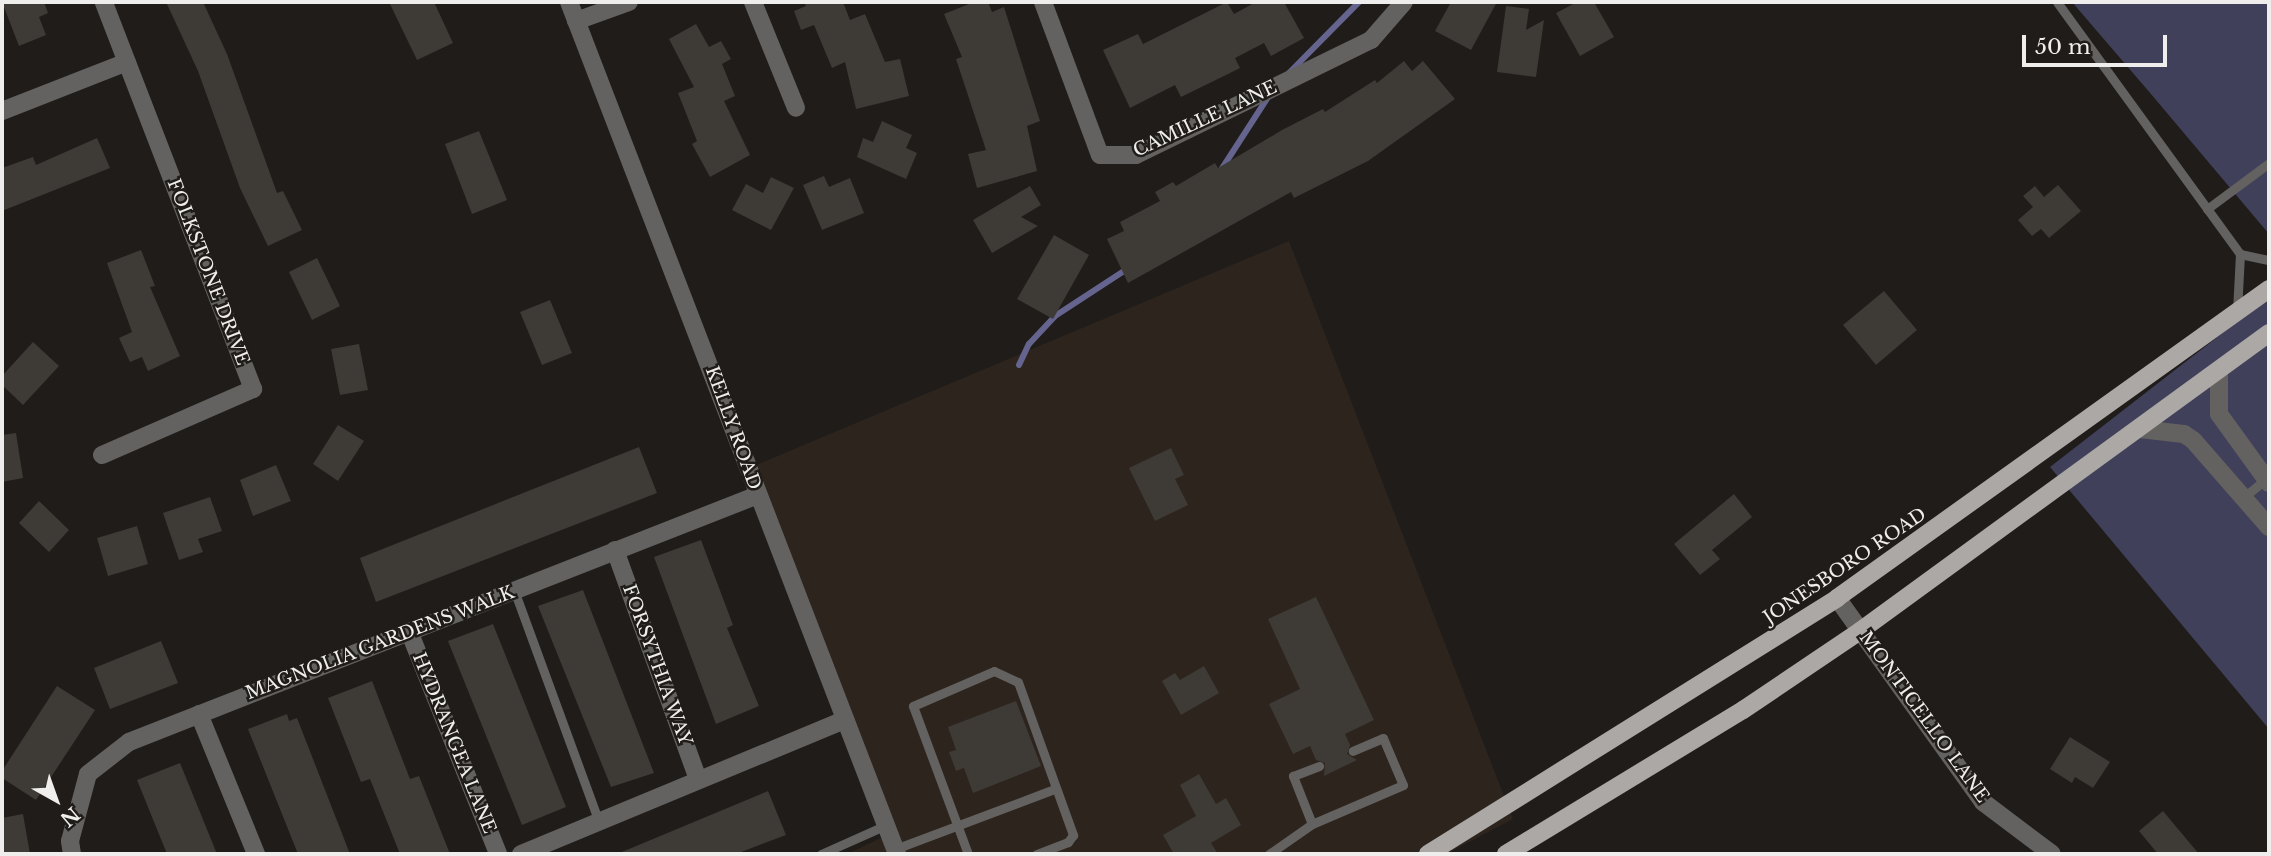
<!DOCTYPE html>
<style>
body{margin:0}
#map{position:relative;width:2271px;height:856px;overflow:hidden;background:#1f1c19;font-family:"Libre Baskerville",serif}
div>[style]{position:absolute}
.built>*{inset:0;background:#2c241d}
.green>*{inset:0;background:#41405a}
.stream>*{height:6px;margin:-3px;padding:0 3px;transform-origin:3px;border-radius:3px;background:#65648e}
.building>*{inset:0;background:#3e3a36}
.service>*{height:9px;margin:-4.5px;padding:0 4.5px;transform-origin:4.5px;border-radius:4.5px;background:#646260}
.minor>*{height:18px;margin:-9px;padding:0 9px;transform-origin:9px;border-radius:9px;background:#646260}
.primary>*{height:18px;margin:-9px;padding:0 9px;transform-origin:9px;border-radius:9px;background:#aca8a5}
span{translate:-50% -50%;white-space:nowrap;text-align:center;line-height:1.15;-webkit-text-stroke:5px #1f1c19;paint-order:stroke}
.street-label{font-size:18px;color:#f0eeec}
.frame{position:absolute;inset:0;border:4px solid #f0eeec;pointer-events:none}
.north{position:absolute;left:21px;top:765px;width:70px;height:70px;-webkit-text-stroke:5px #1f1c19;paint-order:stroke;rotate:140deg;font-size:19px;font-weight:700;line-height:28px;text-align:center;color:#f0eeec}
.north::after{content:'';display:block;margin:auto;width:24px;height:32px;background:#f0eeec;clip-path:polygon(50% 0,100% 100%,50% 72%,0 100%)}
.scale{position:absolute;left:2022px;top:35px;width:145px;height:32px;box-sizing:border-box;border:4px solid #f0eeec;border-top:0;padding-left:9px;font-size:21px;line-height:24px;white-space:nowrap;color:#f0eeec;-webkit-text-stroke:5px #1f1c19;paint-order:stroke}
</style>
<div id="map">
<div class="built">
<div style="clip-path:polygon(1289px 241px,1513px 819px,1446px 854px,847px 854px,885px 836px,742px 471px)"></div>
</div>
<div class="green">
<div style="clip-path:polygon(2072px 2px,2269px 2px,2269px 234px,2151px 94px)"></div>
<div style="clip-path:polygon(2269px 297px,2269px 729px,2050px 467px)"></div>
</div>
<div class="stream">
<div style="left:1289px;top:73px;width:100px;rotate:-45.4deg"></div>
<div style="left:1221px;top:170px;width:90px;rotate:-57.2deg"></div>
<div style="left:1019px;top:365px;width:23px;rotate:-65deg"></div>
<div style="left:1029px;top:344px;width:38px;rotate:-47deg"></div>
<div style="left:1055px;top:316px;width:86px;rotate:-33.1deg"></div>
</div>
<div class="building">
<div style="clip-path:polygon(2px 2px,44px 2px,48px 13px,39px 17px,46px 35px,19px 46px)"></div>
<div style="clip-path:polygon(166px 2px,203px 2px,227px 54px,277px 193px,283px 191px,302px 230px,268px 246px,240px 188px,198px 71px)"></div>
<div style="clip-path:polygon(389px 2px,434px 2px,453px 43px,417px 60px)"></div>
<div style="clip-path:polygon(804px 2px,843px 2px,850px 20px,865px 14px,885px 62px,900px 59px,909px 96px,856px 109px,845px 62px,832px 68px,814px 25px,801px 30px,794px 11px,806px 6px)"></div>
<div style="clip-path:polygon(974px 2px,988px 2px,992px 12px,1004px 7px,1040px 121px,1027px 126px,1037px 171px,977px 188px,968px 154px,986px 150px,956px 59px,962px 57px,944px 14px)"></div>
<div style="clip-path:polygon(1227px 2px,1234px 14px,1256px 2px,1284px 2px,1304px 38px,1271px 56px,1264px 43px,1235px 58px,1240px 68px,1222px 77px,1181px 97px,1175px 85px,1130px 108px,1103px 50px,1138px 34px,1143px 44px)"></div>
<div style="clip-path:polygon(1451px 2px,1497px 2px,1471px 50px,1435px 31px)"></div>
<div style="clip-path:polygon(1577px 2px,1594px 2px,1614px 37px,1580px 56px,1556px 13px)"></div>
<div style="clip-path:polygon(1506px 6px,1529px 9px,1526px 30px,1544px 20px,1536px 77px,1497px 72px)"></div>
<div style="clip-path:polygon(696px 24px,709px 47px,721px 41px,731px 59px,722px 64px,735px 96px,724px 101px,750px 155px,710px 177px,692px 144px,697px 141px,678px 93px,694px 87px,669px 39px)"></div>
<div style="clip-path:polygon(1404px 61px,1412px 71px,1423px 61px,1455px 99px,1368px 161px,1294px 198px,1291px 192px,1128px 283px,1107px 239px,1124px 231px,1120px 222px,1160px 201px,1155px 192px,1173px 182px,1176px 186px,1215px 163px,1218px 168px,1282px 130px,1323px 109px,1325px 112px,1375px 80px,1377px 83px)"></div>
<div style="clip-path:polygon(882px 121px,912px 135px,906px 148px,917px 153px,906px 179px,857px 157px,863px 138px,873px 142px)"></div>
<div style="clip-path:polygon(479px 131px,507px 200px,472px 214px,445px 144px)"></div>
<div style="clip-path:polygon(97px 138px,110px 168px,2px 211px,2px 168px,33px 157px,36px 165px)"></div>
<div style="clip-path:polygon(824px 176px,829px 187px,850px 178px,864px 213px,822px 230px,803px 185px)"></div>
<div style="clip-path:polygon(771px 177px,794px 188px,771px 230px,732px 210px,746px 184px,763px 193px)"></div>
<div style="clip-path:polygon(2058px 185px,2081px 211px,2049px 238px,2041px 229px,2032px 236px,2018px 220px,2033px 207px,2023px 196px,2035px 186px,2044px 197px)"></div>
<div style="clip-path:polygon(1030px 186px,1041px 205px,1021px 217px,1038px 226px,992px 253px,973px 220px)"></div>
<div style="clip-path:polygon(1054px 235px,1089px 255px,1053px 319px,1017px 299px)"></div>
<div style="clip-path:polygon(141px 250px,155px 286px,150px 287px,180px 356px,148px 371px,142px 357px,130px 362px,119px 338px,132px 332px,107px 263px)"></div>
<div style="clip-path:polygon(317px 258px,340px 306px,312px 320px,289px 272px)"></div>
<div style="clip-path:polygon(1884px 291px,1917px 330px,1876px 365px,1843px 325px)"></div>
<div style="clip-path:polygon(550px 300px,572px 353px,542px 365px,520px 312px)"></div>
<div style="clip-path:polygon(33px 342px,59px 366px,23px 405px,2px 385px,2px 376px)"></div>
<div style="clip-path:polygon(359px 344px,368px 390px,340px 395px,331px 349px)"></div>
<div style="clip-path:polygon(338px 425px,364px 441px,338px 481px,313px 464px)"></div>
<div style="clip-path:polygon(16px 433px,23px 478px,2px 482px,2px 435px)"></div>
<div style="clip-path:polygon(639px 447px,657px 493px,376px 602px,360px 558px)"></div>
<div style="clip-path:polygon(1171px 448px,1184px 475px,1175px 479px,1188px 505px,1155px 521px,1129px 468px)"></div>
<div style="clip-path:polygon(276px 465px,291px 501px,253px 516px,240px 480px)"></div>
<div style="clip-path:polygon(1734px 494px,1752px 517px,1712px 550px,1720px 559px,1700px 575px,1674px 544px)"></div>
<div style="clip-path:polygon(210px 497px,222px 531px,198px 539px,203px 552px,179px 560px,163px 513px)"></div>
<div style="clip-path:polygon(39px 501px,69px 530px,49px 552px,19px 523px)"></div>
<div style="clip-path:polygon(137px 526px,148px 564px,108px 576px,97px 538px)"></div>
<div style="clip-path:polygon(701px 540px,733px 625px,727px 628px,759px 706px,716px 724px,654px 557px)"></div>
<div style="clip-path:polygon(583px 590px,654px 773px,611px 787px,538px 606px)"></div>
<div style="clip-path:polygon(1316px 597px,1374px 720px,1345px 734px,1350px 745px,1347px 754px,1357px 760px,1324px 776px,1325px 763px,1316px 760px,1310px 746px,1293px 754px,1269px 704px,1300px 689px,1268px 619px)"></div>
<div style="clip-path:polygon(493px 624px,566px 807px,522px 825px,448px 641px)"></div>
<div style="clip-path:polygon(161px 641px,178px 683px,110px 709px,94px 668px)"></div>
<div style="clip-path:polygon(1204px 666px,1219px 693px,1181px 715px,1162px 681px,1175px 673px,1180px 680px)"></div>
<div style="clip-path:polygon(372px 681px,410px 779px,419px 776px,450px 854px,400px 854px,370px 779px,361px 782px,328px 698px)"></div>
<div style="clip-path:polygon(57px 686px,95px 710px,36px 800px,2px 778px,2px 771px)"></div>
<div style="clip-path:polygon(1016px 701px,1041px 766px,973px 793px,964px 768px,956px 771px,949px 752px,956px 750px,948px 727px)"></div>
<div style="clip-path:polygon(287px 714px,289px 721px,297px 718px,350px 854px,298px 854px,248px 729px)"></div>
<div style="clip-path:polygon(2070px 737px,2110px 762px,2093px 788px,2075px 777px,2072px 783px,2050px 769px)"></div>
<div style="clip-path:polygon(180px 763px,217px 854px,167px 854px,137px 780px)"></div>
<div style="clip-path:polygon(1199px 774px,1216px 804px,1226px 798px,1241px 825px,1211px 843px,1218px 854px,1174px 854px,1163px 835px,1196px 816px,1180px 785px)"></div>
<div style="clip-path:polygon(768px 791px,786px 835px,736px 854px,617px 854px)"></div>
<div style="clip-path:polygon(2163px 811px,2199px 854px,2158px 854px,2139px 831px)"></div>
<div style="clip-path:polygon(23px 814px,30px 854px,2px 854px,2px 818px)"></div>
</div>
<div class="service">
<div style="left:2057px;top:2px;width:311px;rotate:54deg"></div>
<div style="left:2240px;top:254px;width:57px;rotate:93deg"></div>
<div style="left:2207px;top:209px;width:77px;rotate:-36.6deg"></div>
<div style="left:2240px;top:254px;width:30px;rotate:12deg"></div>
<div style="left:2243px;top:498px;width:30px;rotate:-40deg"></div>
<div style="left:514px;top:590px;width:245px;rotate:69.9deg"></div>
<div style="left:1312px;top:824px;width:52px;rotate:-111.6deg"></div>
<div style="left:1293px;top:776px;width:28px;rotate:-21deg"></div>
<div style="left:895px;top:849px;width:171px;rotate:-20.6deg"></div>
<div style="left:821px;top:854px;width:71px;rotate:-24deg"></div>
<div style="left:968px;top:854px;width:158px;rotate:-110.4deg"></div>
<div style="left:913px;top:706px;width:88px;rotate:-23.4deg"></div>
<div style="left:994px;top:671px;width:26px;rotate:25deg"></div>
<div style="left:1018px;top:682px;width:163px;rotate:70.2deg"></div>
<div style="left:1073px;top:835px;width:9px;rotate:126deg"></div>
<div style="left:1068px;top:842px;width:34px;rotate:159deg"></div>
<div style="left:1269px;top:854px;width:52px;rotate:-34.9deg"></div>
<div style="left:1312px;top:824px;width:99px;rotate:-23.2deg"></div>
<div style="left:1403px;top:785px;width:51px;rotate:-113.1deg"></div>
<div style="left:1383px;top:738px;width:33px;rotate:157deg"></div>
</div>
<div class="minor">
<div style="left:569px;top:2px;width:913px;rotate:68.94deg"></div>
<div style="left:753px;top:2px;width:114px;rotate:67.9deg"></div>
<div style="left:1043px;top:2px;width:163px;rotate:69.6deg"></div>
<div style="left:1100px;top:155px;width:36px"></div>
<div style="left:1136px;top:155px;width:262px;rotate:-26.1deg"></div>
<div style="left:1371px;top:40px;width:50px;rotate:-49deg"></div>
<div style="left:576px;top:21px;width:56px;rotate:-19.7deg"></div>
<div style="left:2px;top:111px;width:134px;rotate:-21.4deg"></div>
<div style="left:2219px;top:370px;width:44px;rotate:90deg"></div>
<div style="left:2219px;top:414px;width:85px;rotate:54.1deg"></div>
<div style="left:2140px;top:429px;width:44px;rotate:6.5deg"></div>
<div style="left:2184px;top:434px;width:11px;rotate:34deg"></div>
<div style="left:2193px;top:440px;width:116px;rotate:48.9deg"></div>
<div style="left:102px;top:455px;width:165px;rotate:-23.6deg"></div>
<div style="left:253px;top:389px;width:415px;rotate:-111.1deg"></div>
<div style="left:615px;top:550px;width:244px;rotate:70.1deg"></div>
<div style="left:1837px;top:598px;width:251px;rotate:54.4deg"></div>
<div style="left:1983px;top:802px;width:86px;rotate:37deg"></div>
<div style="left:409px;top:631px;width:240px;rotate:68.2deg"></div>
<div style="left:199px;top:714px;width:151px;rotate:67.8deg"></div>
<div style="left:72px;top:854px;width:13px;rotate:-99deg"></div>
<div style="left:70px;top:841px;width:69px;rotate:-75deg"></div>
<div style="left:88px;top:774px;width:52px;rotate:-38deg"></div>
<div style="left:129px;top:742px;width:676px;rotate:-21.44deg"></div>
<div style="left:521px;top:854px;width:351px;rotate:-22.5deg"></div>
</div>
<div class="primary">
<div style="left:1428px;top:854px;width:483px;rotate:-32deg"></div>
<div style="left:1837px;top:598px;width:531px;rotate:-35.58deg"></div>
<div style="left:1506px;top:854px;width:277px;rotate:-31.3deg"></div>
<div style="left:1743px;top:710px;width:141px;rotate:-34deg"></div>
<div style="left:1860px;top:631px;width:506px;rotate:-36.08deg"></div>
</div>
<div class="street-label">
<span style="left:1205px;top:119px;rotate:-25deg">CAMILLE LANE</span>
<span style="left:208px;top:272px;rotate:69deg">FOLKSTONE DRIVE</span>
<span style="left:733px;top:428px;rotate:70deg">KELLY ROAD</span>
<span style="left:1845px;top:566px;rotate:-34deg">JONESBORO ROAD</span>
<span style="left:380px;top:643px;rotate:-21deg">MAGNOLIA GARDENS WALK</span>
<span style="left:657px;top:665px;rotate:70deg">FORSYTHIA WAY</span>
<span style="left:1924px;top:717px;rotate:54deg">MONTICELLO LANE</span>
<span style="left:454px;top:743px;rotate:68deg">HYDRANGEA LANE</span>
</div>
<div class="frame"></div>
<div class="north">N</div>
<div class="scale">50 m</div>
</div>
